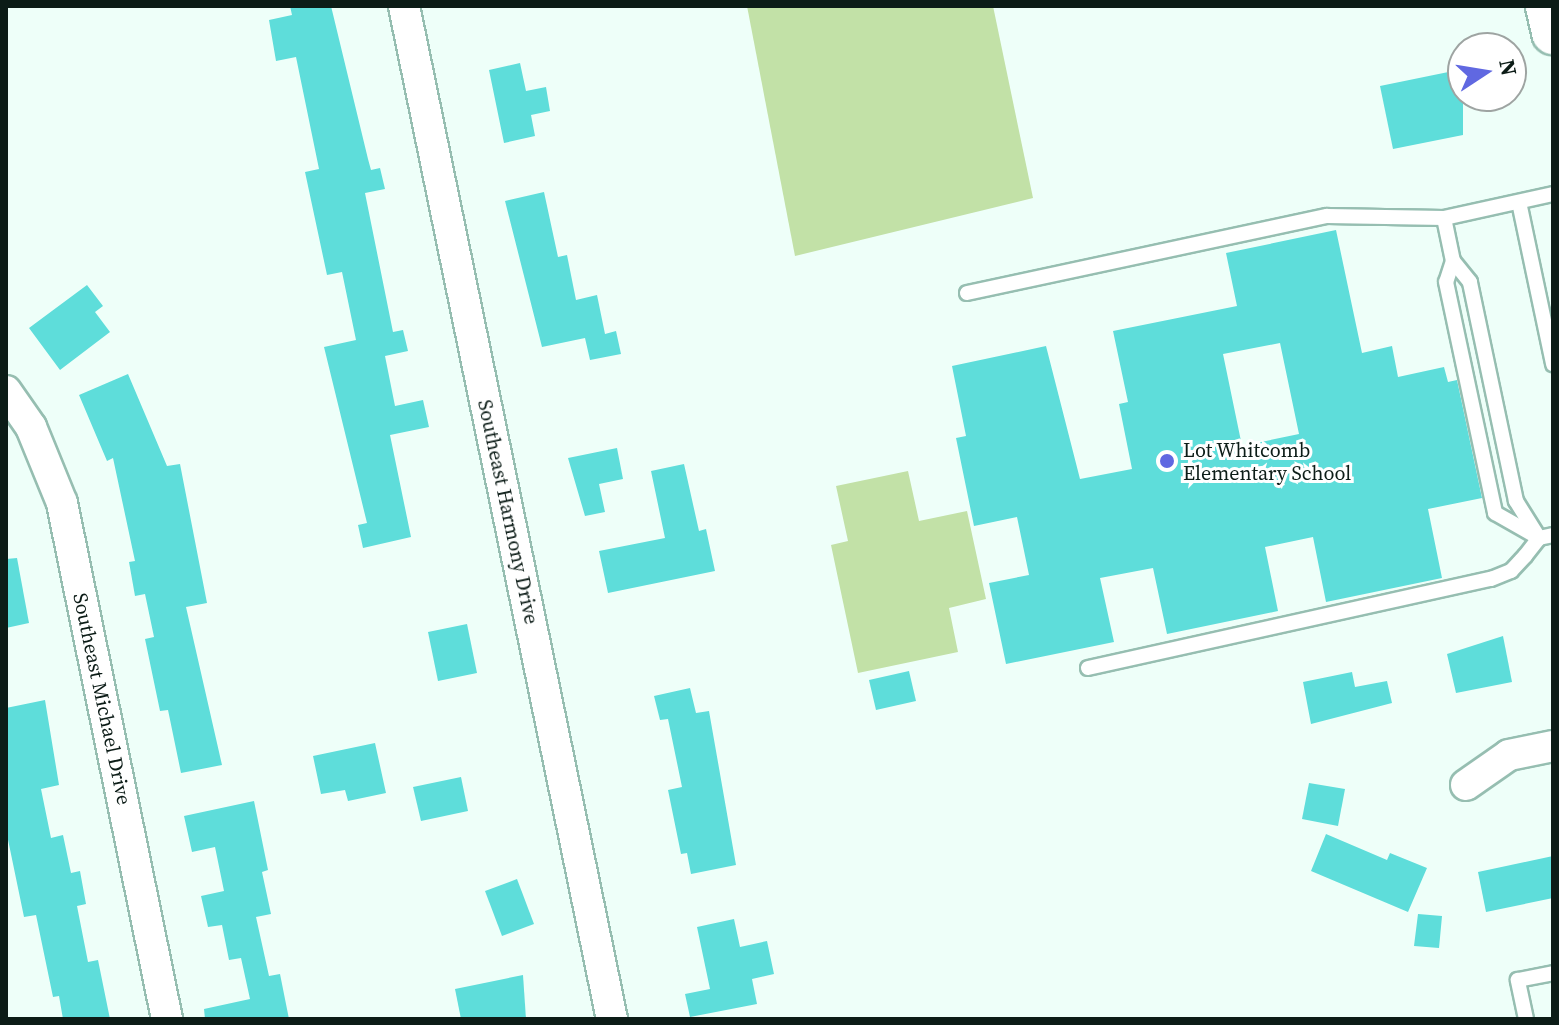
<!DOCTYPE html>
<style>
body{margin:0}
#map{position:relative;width:1559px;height:1025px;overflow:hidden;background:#eefff9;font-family:"Source Serif 4",serif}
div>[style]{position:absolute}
.green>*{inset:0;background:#c2e1a7}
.building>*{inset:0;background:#5eddda}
.roads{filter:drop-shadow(2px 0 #96beb1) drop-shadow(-2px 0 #96beb1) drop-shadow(0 2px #96beb1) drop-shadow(0 -2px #96beb1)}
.lane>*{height:14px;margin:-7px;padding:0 7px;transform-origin:7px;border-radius:7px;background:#fff}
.street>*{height:30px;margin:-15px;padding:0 15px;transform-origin:15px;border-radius:15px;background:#fff}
.secondary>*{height:42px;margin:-21px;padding:0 21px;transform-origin:21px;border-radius:21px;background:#fff}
.dots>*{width:22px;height:22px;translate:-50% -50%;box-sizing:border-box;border:4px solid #fff;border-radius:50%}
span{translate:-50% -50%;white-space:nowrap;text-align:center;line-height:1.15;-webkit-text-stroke:6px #fff;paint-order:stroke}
.poi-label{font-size:20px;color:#0c1c17}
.left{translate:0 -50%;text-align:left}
.street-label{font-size:20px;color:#0c1c17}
.frame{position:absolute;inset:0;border:8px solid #0c1c17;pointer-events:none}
.north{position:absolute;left:1447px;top:32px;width:80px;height:80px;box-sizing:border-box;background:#fff;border:2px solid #9ea4a2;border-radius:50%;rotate:78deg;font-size:22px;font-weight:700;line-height:32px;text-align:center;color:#0c1c17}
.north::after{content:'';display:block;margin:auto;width:28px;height:36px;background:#6068e1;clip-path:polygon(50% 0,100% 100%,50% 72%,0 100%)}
</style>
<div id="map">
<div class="green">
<div style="clip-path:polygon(747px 6px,993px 6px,1033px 198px,795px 256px)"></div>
<div style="clip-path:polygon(908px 471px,919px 521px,967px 511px,986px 599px,949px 608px,958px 652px,858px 673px,831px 545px,848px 541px,836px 486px)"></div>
</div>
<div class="building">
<div style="clip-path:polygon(290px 6px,331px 6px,368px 159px,371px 170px,380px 168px,385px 189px,365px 193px,393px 332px,403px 330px,408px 351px,385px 356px,395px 406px,423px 400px,429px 427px,390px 435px,411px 537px,363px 548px,358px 525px,367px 523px,324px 347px,356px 340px,342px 272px,327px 275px,305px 172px,319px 169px,296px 57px,276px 61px,269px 20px,292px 15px)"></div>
<div style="clip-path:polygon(520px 63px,526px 91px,546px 87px,550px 111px,531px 115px,535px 136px,504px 143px,489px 70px)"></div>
<div style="clip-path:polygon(1463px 69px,1463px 135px,1393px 149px,1380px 86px)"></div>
<div style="clip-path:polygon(544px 192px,558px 257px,567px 255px,576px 300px,597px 295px,605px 334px,616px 331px,621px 354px,590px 360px,585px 338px,542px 347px,505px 201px)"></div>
<div style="clip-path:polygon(evenodd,1336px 230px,1362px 353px,1392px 346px,1398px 377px,1444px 367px,1448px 382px,1457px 380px,1482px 498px,1428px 509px,1442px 578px,1326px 602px,1313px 537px,1265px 547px,1278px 611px,1167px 634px,1153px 568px,1100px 578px,1114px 642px,1006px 664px,989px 583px,1029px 575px,1017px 517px,974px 526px,956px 438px,966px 436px,952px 366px,1046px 346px,1080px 479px,1132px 469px,1119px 404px,1128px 402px,1113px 331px,1237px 306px,1226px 253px,1336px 230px,1280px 343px,1299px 434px,1242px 446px,1223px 354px,1280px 343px)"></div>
<div style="clip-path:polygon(87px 285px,103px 306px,95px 312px,110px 332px,60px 370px,29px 328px)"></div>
<div style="clip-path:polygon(128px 374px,167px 466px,180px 464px,207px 603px,186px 607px,222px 765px,181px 773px,168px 710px,160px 711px,145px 639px,154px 637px,145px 594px,135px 596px,129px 562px,135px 561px,113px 458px,107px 461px,79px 395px)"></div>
<div style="clip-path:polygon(617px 448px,623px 479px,599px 484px,605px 512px,585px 516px,568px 458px)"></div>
<div style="clip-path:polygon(684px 464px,699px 531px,706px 529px,715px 571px,608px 593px,599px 551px,665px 538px,651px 471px)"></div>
<div style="clip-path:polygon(17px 558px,29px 623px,6px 628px,6px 559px)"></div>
<div style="clip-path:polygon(467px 624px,477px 673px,438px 681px,428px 632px)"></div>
<div style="clip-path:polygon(1503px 636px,1512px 682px,1456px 693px,1447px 654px)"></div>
<div style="clip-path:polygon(909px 671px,916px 701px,876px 710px,869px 680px)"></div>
<div style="clip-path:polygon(1352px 672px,1355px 687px,1387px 681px,1392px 703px,1311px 724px,1303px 682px)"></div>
<div style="clip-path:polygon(690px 688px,696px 713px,709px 711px,736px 865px,691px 874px,687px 853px,681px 854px,668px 790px,682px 787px,668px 719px,660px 720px,654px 696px)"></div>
<div style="clip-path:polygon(45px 700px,59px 785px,41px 789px,51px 838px,63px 835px,71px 873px,80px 871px,86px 904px,77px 906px,88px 962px,98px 960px,110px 1019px,63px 1019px,59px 996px,53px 997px,36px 915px,24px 917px,6px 830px,6px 708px)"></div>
<div style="clip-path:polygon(375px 743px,386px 793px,348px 801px,345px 790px,321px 794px,313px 756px)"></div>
<div style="clip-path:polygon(461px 777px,468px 811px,421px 821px,413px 787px)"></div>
<div style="clip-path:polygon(1309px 783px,1345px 789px,1338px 826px,1302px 819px)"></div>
<div style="clip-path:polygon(254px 801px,268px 870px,262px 872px,271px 914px,256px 917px,269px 976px,280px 974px,289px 1019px,205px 1019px,204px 1009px,250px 999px,241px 958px,229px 960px,222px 925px,208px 927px,201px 896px,224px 891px,215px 847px,192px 852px,184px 816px)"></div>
<div style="clip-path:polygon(1326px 834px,1387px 860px,1390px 853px,1427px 868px,1408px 912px,1311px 871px)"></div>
<div style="clip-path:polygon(1553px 856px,1553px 898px,1486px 912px,1478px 872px)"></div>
<div style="clip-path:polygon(517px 879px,534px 924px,502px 936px,485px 891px)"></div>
<div style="clip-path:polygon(1418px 914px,1442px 916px,1439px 948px,1414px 946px)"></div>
<div style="clip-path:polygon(734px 919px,740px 947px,767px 941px,774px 974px,752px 979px,757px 1004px,690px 1017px,685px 994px,710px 989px,697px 927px)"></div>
<div style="clip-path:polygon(523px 975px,526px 1019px,461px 1019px,455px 989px)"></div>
</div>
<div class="roads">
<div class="lane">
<div style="left:1553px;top:194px;width:112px;rotate:167.6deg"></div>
<div style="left:1444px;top:218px;width:44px;rotate:78.2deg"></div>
<div style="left:1453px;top:261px;width:22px;rotate:108deg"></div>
<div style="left:1446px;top:282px;width:236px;rotate:78deg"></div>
<div style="left:1495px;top:513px;width:51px;rotate:29.6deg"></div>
<div style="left:1539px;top:538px;width:14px;rotate:-12deg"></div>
<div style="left:1519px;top:202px;width:166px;rotate:78.1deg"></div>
<div style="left:967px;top:293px;width:368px;rotate:-12.1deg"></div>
<div style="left:1327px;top:216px;width:117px;rotate:1deg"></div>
<div style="left:1088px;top:668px;width:413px;rotate:-12.5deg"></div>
<div style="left:1491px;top:579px;width:22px;rotate:-22deg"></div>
<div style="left:1511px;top:571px;width:21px;rotate:-47deg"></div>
<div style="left:1525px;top:556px;width:23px;rotate:-52deg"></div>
<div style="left:1539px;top:538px;width:44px;rotate:-121.9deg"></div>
<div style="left:1516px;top:501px;width:224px;rotate:-101.9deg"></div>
<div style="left:1470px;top:282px;width:27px;rotate:-129deg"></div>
<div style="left:1526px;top:1019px;width:40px;rotate:-102deg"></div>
<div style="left:1518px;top:980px;width:36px;rotate:-11deg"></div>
</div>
<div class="street">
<div style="left:404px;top:6px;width:1034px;rotate:78.4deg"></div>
<div style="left:6px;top:391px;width:44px;rotate:55.2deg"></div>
<div style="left:31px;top:427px;width:82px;rotate:67.8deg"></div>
<div style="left:62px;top:503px;width:527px;rotate:78.5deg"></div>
<div style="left:1466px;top:785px;width:52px;rotate:-34.9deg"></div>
<div style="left:1509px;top:755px;width:45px;rotate:-11.6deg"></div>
</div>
<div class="secondary">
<div style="left:1547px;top:6px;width:28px;rotate:77deg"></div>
</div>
</div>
<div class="dots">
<div style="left:1167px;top:461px;background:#6068e1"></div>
</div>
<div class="poi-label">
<span class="left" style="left:1183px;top:462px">Lot Whitcomb<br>Elementary School</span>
</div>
<div class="street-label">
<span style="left:508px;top:512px;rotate:78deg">Southeast Harmony Drive</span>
<span style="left:102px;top:699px;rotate:78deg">Southeast Michael Drive</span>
</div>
<div class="frame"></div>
<div class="north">N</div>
</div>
